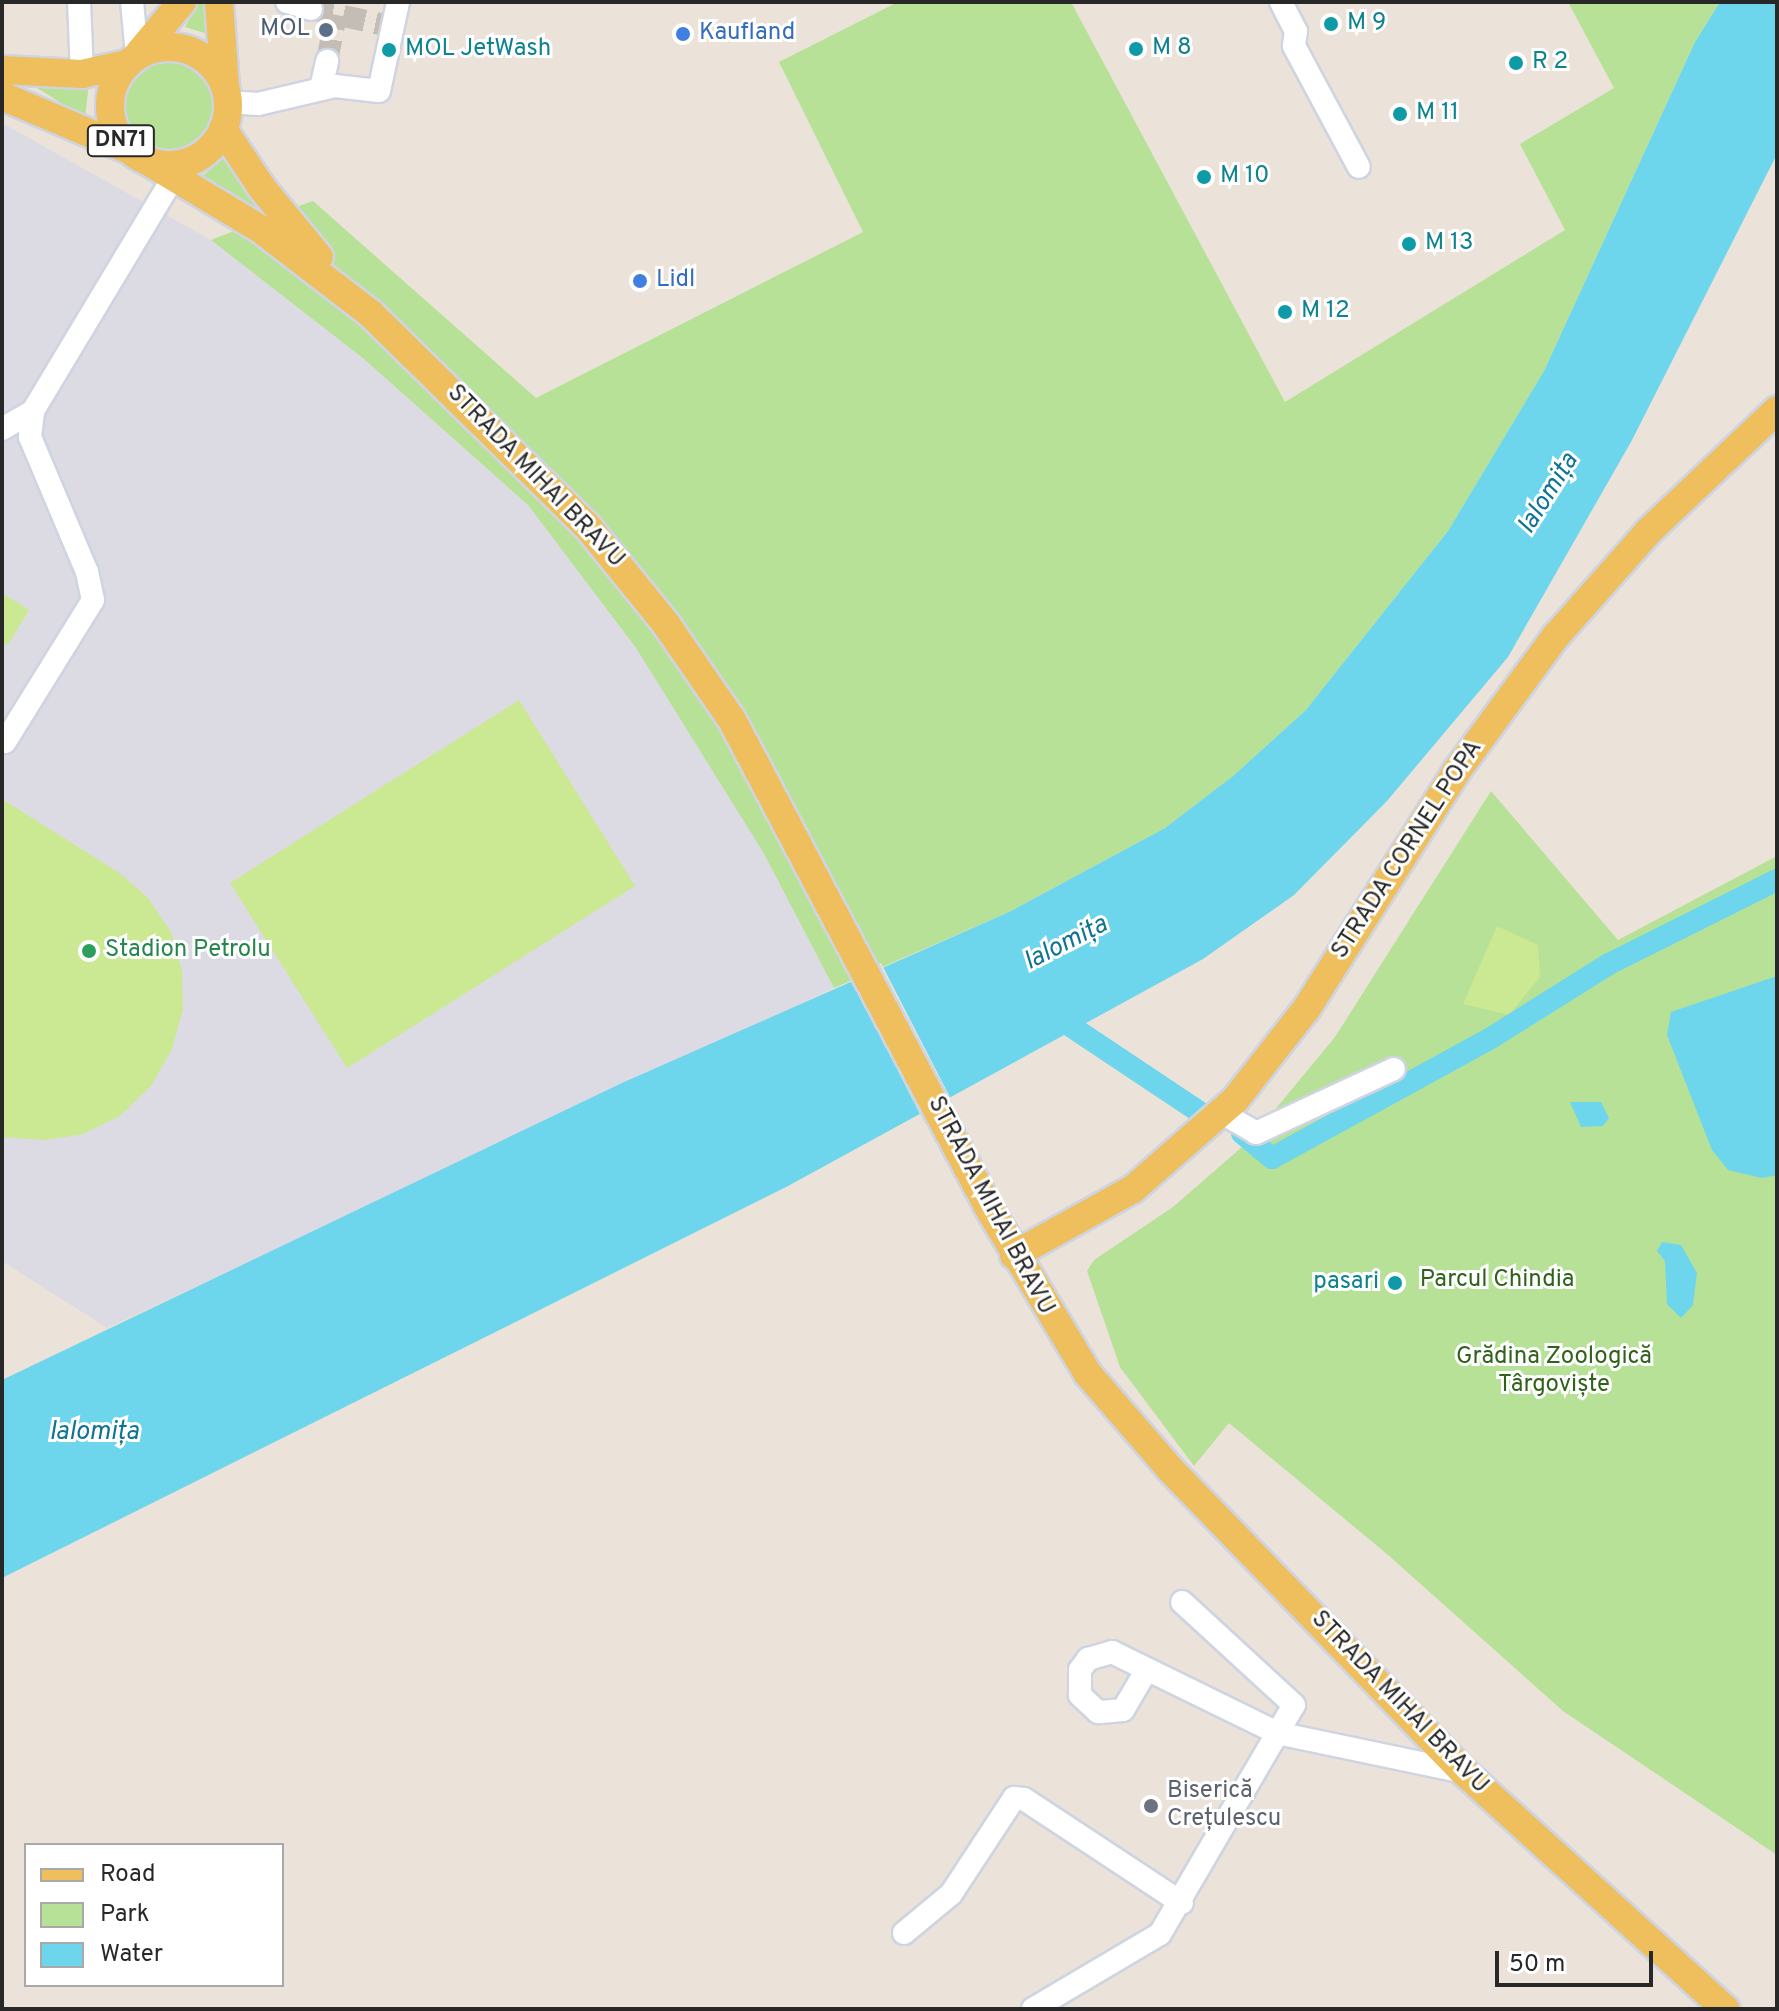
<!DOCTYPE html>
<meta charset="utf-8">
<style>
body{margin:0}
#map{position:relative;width:1779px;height:2011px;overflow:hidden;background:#ebe2da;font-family:Overpass,sans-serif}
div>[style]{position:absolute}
.industrial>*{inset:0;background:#dcdbe3}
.green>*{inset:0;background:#b6e197}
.round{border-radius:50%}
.pitch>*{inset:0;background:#cbe892}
.water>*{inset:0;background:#6dd6ec}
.pier>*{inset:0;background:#ebe2da}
.canal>*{height:22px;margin:-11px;padding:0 11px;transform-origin:11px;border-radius:11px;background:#6dd6ec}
.minor-tunnel>*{height:22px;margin-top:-11px;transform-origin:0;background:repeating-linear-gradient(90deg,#c4bdb6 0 22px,transparent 0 33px)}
.roads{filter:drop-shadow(2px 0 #cfd4e1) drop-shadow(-2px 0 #cfd4e1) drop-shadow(0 2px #cfd4e1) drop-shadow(0 -2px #cfd4e1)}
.minor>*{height:22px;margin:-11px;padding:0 11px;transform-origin:11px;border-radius:11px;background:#fff}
.major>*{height:28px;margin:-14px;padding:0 14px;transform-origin:14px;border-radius:14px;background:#eebf5c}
.major>.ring{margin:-14px;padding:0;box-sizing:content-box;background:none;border:28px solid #eebf5c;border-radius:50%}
.dots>*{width:22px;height:22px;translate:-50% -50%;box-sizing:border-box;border:4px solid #fff;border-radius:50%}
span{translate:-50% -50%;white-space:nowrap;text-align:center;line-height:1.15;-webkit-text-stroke:6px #fff;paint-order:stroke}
.shield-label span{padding:2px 6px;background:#fff;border:2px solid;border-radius:6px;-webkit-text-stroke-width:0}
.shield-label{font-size:22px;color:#282828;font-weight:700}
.culture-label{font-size:24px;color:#0d838f}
.left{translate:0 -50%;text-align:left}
.right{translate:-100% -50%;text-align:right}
.service-label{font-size:24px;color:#4e5e75}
.shop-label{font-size:24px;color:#366cbe}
.street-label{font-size:24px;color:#282828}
.leisure-label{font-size:24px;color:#27864d}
.park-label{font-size:24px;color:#30631a}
.worship-label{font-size:24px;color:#5b616d}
.water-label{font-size:26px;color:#0f7396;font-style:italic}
.frame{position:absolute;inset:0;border:4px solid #282828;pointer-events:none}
.legend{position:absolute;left:24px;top:1843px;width:260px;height:144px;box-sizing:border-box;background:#fff;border:2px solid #a9a9a9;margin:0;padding:10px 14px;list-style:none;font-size:24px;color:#282828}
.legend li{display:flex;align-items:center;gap:16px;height:40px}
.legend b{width:40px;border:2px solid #a9a9a9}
.scale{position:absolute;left:1495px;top:1951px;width:158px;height:36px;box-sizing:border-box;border:4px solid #282828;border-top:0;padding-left:10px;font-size:24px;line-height:28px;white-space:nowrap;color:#282828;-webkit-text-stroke:6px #fff;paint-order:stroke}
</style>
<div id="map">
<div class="industrial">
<div style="clip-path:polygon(2px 123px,211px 240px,364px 359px,528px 505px,636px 648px,763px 852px,834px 988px,107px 1328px,2px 1261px)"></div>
</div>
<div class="green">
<div style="clip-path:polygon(199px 2px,211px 2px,211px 35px,185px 27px)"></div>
<div style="clip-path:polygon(898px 2px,1071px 2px,1285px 402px,1565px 230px,1520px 144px,1614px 88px,1568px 2px,1720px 2px,1695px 42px,1544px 371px,1448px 531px,1305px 711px,1233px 776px,1165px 828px,1009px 912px,834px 988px,763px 852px,636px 648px,528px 505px,364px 359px,211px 240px,257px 222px,199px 179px,232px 151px,274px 215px,313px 201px,536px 398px,863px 232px,779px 62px)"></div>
<div class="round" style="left:125px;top:61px;width:88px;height:88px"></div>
<div style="clip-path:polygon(26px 81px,89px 83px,85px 118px)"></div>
<div style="clip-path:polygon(1491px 791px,1618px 940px,1777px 856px,1777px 1855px,1563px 1711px,1387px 1554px,1229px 1423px,1194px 1466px,1120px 1367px,1087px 1271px,1094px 1260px,1173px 1207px,1250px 1140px,1335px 1037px)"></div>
</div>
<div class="pitch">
<div style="clip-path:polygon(2px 593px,29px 610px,8px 645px,2px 642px)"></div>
<div style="clip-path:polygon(519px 700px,635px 886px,347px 1068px,230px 883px)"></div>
<div style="clip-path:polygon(2px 799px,121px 874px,148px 898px,171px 932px,182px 970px,183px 1009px,172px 1049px,151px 1086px,120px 1116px,83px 1134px,46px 1140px,2px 1137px)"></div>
<div style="clip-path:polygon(1497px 926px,1538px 945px,1540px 977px,1509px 1015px,1463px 1004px)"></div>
</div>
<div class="water">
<div style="clip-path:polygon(1720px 2px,1777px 2px,1777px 154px,1631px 442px,1508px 657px,1387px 801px,1294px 895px,1203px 959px,788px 1186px,2px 1578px,2px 1380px,622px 1083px,1009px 912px,1165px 828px,1233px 776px,1305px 711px,1448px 531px,1544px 371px,1695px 42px)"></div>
<div style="clip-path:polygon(1777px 976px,1777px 1175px,1762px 1178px,1728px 1170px,1712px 1150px,1667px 1035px,1671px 1012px)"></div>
<div style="clip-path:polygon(1570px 1102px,1601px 1102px,1609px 1118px,1603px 1126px,1581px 1127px)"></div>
<div style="clip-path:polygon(1662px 1242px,1681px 1245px,1697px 1273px,1693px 1305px,1681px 1318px,1667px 1304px,1665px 1261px,1657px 1251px)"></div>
</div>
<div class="pier">
<div style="clip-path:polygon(881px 963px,952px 1101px,922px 1118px,850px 977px)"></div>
</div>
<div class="canal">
<div style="left:1051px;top:1013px;width:184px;rotate:33.7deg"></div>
<div style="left:1242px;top:1133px;width:39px;rotate:40deg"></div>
<div style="left:1272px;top:1158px;width:250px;rotate:-28.7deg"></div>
<div style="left:1491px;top:1038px;width:139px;rotate:-32.1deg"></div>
<div style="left:1609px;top:964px;width:188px;rotate:-26.6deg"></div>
</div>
<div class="minor-tunnel">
<div style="left:311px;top:9px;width:85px;rotate:12.2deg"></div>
<div style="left:327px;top:61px;width:47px;rotate:-78.9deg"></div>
</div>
<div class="roads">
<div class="minor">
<div style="left:79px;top:2px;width:72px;rotate:87.6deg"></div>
<div style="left:132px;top:2px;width:53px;rotate:84.6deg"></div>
<div style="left:287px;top:2px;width:25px;rotate:16deg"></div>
<div style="left:1281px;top:2px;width:33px;rotate:63deg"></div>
<div style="left:1296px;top:31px;width:15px;rotate:98deg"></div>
<div style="left:1294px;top:46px;width:137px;rotate:61.8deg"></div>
<div style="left:321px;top:88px;width:28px;rotate:-77deg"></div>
<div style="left:228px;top:102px;width:30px;rotate:4deg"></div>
<div style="left:258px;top:104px;width:79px;rotate:-13.2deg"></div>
<div style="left:335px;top:86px;width:44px;rotate:6.5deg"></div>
<div style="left:379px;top:91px;width:91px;rotate:-77.9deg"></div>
<div style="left:2px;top:429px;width:36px;rotate:-30deg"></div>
<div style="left:5px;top:742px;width:167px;rotate:-58.2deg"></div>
<div style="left:93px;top:600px;width:29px;rotate:-102deg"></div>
<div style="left:87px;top:572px;width:147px;rotate:-112.9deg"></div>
<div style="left:30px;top:437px;width:26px;rotate:-83deg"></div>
<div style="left:33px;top:411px;width:274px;rotate:-59deg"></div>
<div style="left:1222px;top:1113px;width:39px;rotate:30deg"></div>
<div style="left:1256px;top:1133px;width:152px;rotate:-24.9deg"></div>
<div style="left:1146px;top:1671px;width:45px;rotate:120.5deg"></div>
<div style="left:1123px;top:1710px;width:25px;rotate:175deg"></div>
<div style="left:1098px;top:1712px;width:25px;rotate:-137deg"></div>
<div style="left:1080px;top:1695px;width:25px;rotate:-90deg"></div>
<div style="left:1080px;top:1670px;width:14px;rotate:-54deg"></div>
<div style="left:1088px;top:1659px;width:25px;rotate:-16deg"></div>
<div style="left:1112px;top:1652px;width:184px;rotate:26.1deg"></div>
<div style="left:1277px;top:1733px;width:191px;rotate:11.8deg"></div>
<div style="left:904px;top:1933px;width:61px;rotate:-39.7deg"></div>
<div style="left:951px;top:1894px;width:115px;rotate:-56.7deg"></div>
<div style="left:1014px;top:1798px;width:10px;rotate:6deg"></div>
<div style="left:1024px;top:1799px;width:189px;rotate:33.4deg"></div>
<div style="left:1033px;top:2009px;width:147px;rotate:-30.6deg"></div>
<div style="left:1160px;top:1934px;width:265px;rotate:-59.7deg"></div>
<div style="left:1294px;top:1705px;width:152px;rotate:-137.4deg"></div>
</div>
<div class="major">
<div style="left:219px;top:2px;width:83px;rotate:85.9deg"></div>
<div class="ring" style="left:110px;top:47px;width:90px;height:90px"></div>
<div style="left:139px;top:53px;width:67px;rotate:-49.9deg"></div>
<div style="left:2px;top:70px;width:80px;rotate:2.9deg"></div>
<div style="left:82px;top:74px;width:45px;rotate:-12.8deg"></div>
<div style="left:2px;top:96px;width:136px;rotate:23deg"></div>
<div style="left:223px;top:129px;width:71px;rotate:56.5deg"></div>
<div style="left:262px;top:188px;width:89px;rotate:50.4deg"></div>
<div style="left:149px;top:162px;width:128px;rotate:31deg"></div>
<div style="left:259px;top:228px;width:141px;rotate:37.5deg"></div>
<div style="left:371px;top:314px;width:303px;rotate:44.5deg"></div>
<div style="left:587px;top:526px;width:126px;rotate:51.1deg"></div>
<div style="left:666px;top:624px;width:116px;rotate:55.5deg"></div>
<div style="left:732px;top:720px;width:556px;rotate:62.24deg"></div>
<div style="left:991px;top:1212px;width:189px;rotate:59.1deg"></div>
<div style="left:1088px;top:1374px;width:125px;rotate:49.2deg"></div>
<div style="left:1170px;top:1469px;width:422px;rotate:45.9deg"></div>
<div style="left:1464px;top:1772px;width:353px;rotate:42.2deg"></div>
<div style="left:1014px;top:1255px;width:136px;rotate:-29deg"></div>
<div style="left:1133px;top:1189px;width:135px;rotate:-41.1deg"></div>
<div style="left:1235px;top:1100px;width:117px;rotate:-52deg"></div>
<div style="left:1307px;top:1008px;width:279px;rotate:-57.7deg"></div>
<div style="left:1456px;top:772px;width:169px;rotate:-53.7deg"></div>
<div style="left:1556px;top:636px;width:140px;rotate:-48.5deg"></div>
<div style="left:1649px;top:531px;width:176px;rotate:-43.4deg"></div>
</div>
</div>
<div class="dots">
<div style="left:1331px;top:24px;background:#0f9aa8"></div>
<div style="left:326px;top:30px;background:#5c6f8a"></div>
<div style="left:683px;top:34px;background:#3f7fe0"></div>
<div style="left:1136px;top:49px;background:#0f9aa8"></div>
<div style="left:389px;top:50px;background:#0f9aa8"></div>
<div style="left:1516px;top:63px;background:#0f9aa8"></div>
<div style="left:1400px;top:114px;background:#0f9aa8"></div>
<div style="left:1204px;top:177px;background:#0f9aa8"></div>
<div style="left:1409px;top:244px;background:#0f9aa8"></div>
<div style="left:640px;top:281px;background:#3f7fe0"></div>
<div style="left:1285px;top:312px;background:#0f9aa8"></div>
<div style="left:89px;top:951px;background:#2e9e5b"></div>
<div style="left:1395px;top:1283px;background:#0f9aa8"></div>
<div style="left:1151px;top:1806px;background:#6b7280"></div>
</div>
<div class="shield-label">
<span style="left:121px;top:141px">DN71</span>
</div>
<div class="culture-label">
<span class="left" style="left:1347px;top:24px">M 9</span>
<span class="left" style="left:1152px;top:49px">M 8</span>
<span class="left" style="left:405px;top:50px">MOL JetWash</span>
<span class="left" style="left:1532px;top:63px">R 2</span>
<span class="left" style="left:1416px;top:114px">M 11</span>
<span class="left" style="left:1220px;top:177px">M 10</span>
<span class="left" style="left:1425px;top:244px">M 13</span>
<span class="left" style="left:1301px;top:312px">M 12</span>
<span class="right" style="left:1379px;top:1283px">pasari</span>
</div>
<div class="service-label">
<span class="right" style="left:310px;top:30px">MOL</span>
</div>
<div class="shop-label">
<span class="left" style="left:699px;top:34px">Kaufland</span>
<span class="left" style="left:656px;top:281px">Lidl</span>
</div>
<div class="street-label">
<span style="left:535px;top:477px;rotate:46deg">STRADA MIHAI BRAVU</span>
<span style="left:1408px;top:850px;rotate:-57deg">STRADA CORNEL POPA</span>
<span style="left:990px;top:1206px;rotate:62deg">STRADA MIHAI BRAVU</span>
<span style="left:1399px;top:1703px;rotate:46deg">STRADA MIHAI BRAVU</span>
</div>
<div class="leisure-label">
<span class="left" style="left:105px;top:951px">Stadion Petrolu</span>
</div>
<div class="park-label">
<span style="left:1497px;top:1281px">Parcul Chindia</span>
<span style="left:1554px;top:1372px">Grădina Zoologică<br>Târgoviște</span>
</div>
<div class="worship-label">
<span class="left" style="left:1167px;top:1806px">Biserică<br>Crețulescu</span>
</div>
<div class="water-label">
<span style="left:1549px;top:494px;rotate:-58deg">Ialomița</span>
<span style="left:1066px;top:944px;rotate:-27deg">Ialomița</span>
<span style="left:94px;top:1433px">Ialomița</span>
</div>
<div class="frame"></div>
<ul class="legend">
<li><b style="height:10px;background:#eebf5c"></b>Road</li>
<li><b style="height:22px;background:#b6e197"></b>Park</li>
<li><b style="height:22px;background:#6dd6ec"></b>Water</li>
</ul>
<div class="scale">50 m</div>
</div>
